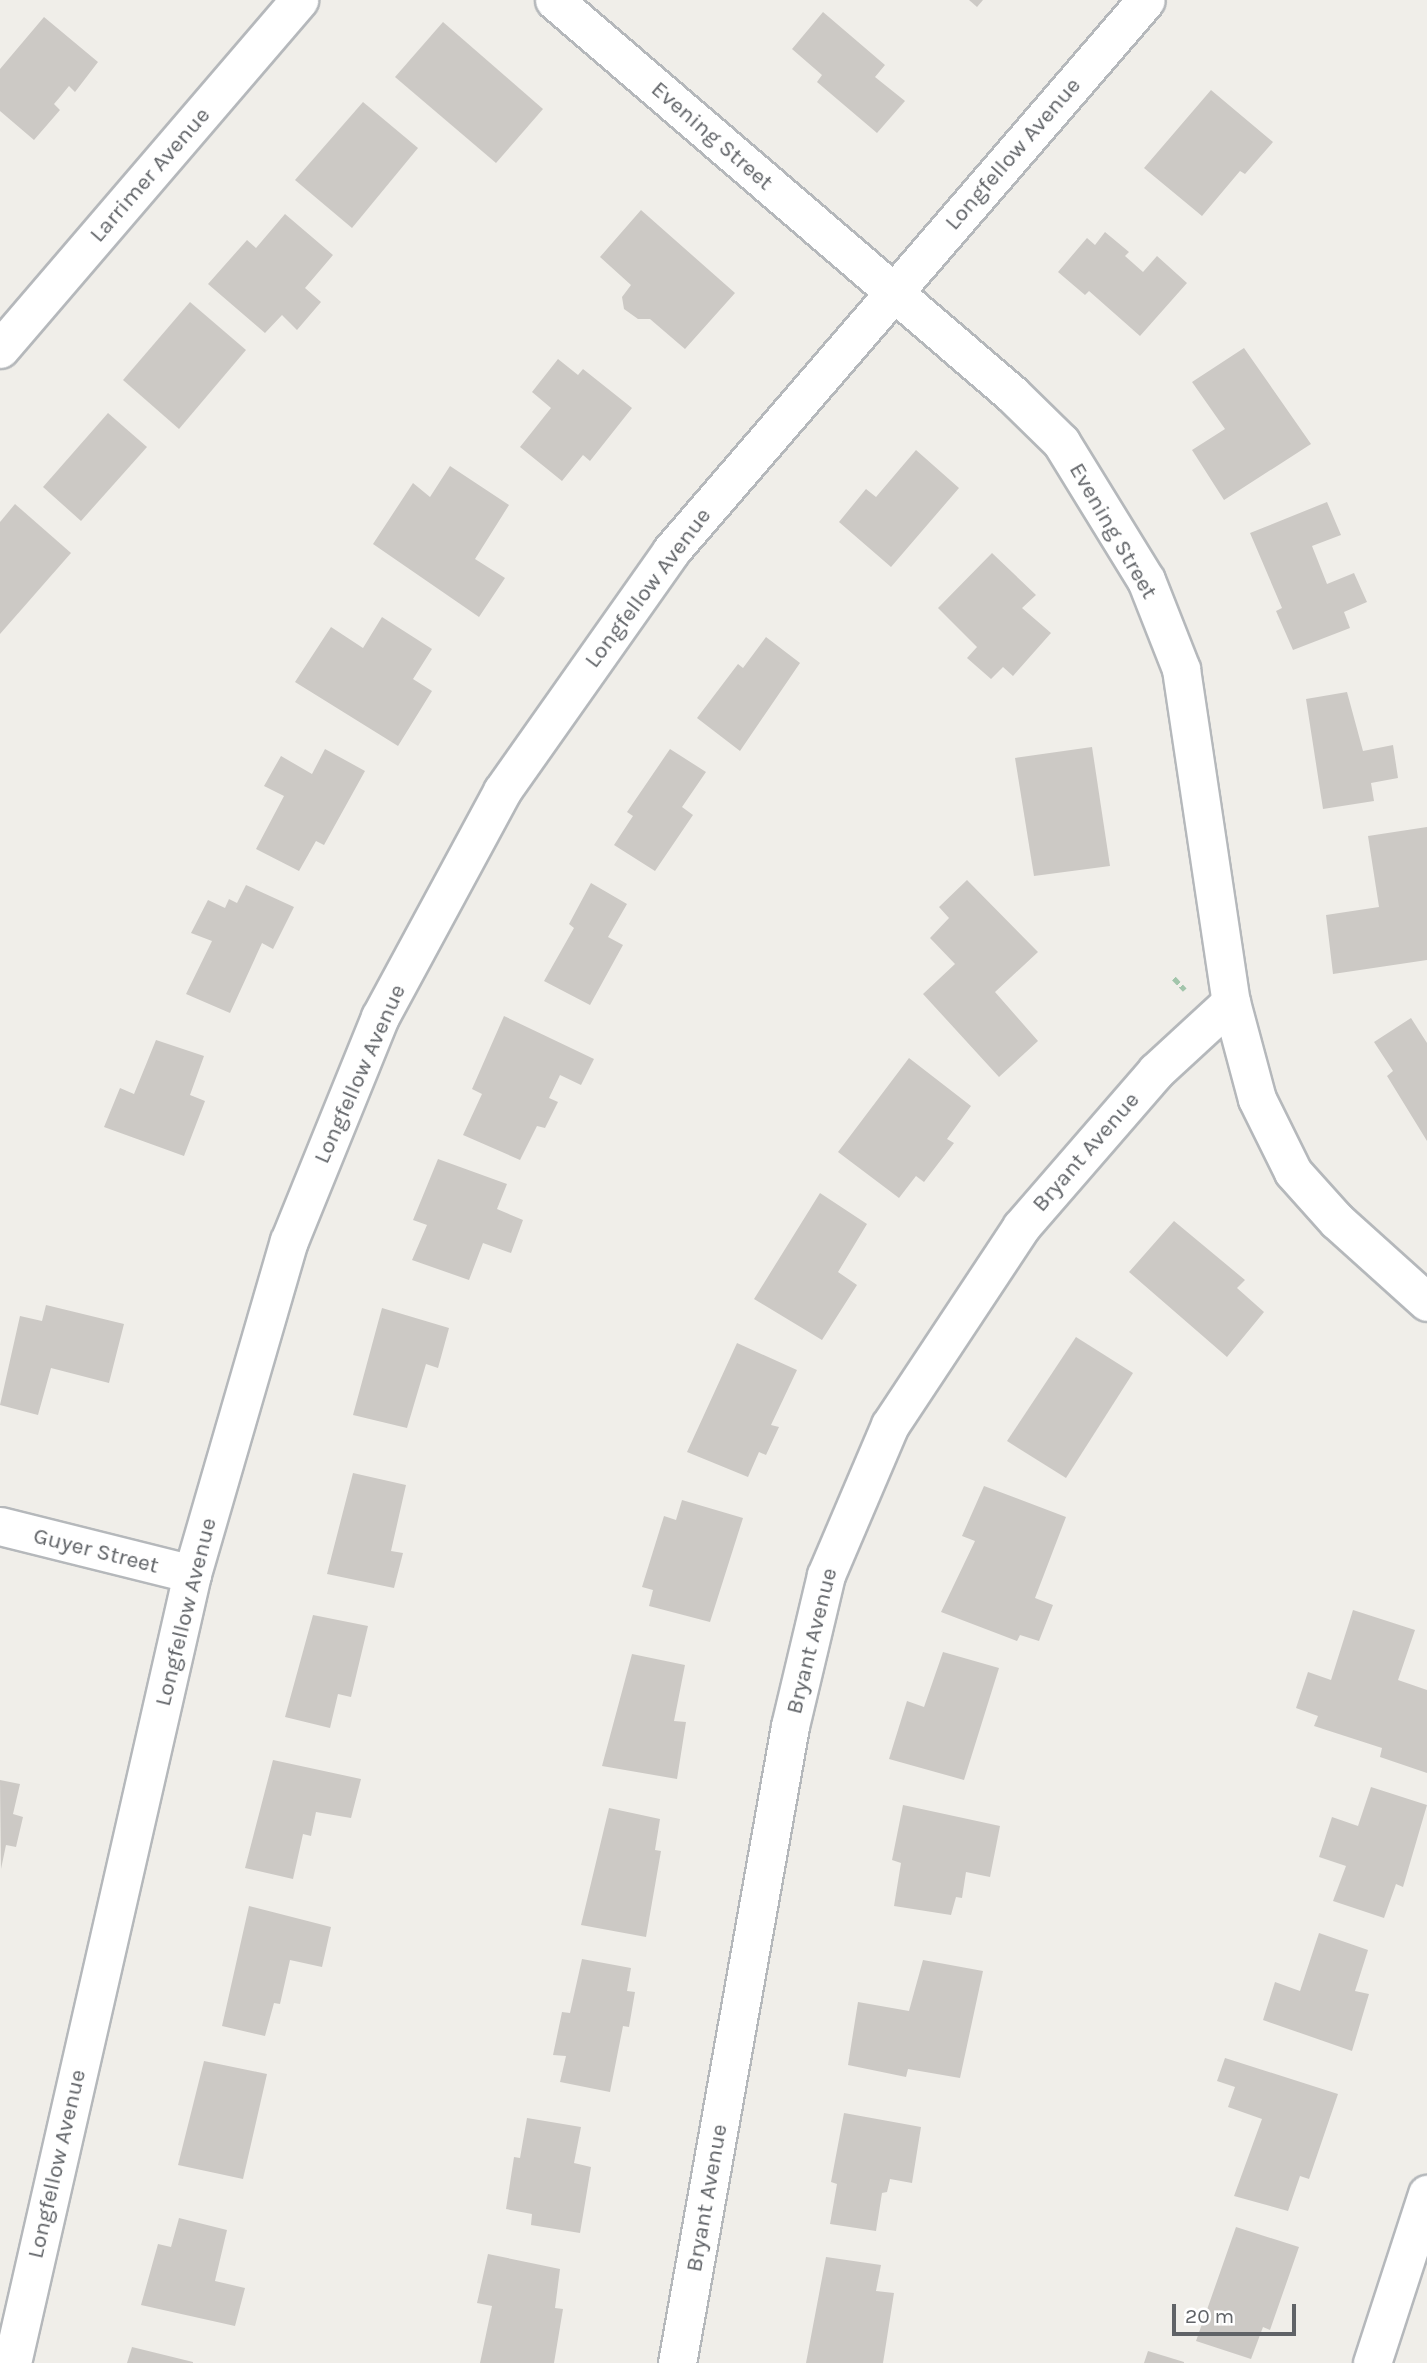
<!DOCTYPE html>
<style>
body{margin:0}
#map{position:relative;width:1427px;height:2363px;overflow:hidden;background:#f0eee9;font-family:Karla,sans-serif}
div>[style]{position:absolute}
.building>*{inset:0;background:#ccc9c5}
.path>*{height:4.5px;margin-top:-2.25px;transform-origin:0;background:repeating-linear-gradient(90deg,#a2c5ab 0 7px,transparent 0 10.5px)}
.roads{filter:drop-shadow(2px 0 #b5b8bb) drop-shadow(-2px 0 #b5b8bb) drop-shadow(0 2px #b5b8bb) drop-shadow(0 -2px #b5b8bb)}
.minor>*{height:37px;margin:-18.5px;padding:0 18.5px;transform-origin:18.5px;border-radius:18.5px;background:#fff}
span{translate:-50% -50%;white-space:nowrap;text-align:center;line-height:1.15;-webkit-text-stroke:6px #fff;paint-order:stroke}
.street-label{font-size:23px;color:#606367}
.scale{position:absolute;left:1172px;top:2304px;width:124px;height:32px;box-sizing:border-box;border:4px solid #606367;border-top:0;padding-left:9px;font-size:21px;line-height:24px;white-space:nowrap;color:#606367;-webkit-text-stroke:5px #fff;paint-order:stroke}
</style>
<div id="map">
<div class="building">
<div style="clip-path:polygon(969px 0,983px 0,977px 7px)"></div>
<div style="clip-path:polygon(823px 12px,885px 65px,875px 77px,905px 101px,877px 133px,817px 82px,822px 75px,792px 49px)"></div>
<div style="clip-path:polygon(44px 17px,98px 62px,75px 92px,69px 86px,60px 97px,54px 104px,60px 110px,34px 140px,0 111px,0 69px)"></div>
<div style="clip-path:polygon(443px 22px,543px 109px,496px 163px,395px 77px)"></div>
<div style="clip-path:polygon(1211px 90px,1273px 142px,1245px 174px,1240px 171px,1202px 216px,1144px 168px)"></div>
<div style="clip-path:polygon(363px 102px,418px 148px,352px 228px,295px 180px)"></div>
<div style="clip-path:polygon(641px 210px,735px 293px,685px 349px,650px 319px,638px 319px,624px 309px,622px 297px,631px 285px,600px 257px)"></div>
<div style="clip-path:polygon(285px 214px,333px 255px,305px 288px,321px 302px,297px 330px,282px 315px,265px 333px,208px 284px,247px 240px,256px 248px)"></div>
<div style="clip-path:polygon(1105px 232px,1129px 252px,1125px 256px,1143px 272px,1157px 256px,1187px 283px,1140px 336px,1089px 291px,1085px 295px,1058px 272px,1087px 238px,1095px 245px)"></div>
<div style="clip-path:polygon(190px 302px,246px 350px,179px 429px,123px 380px)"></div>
<div style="clip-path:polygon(1244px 348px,1311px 444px,1224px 500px,1192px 450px,1225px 429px,1192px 382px)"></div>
<div style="clip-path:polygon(558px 359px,578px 375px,583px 369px,632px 408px,590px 461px,583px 455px,562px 481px,520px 447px,551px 408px,532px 392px)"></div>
<div style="clip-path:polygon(108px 413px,147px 447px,81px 521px,43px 487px)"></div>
<div style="clip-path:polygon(916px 450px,959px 488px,891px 567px,839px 522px,866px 489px,876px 497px)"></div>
<div style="clip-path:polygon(450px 466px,509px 505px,475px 559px,505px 578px,479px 617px,373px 544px,413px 483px,430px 497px)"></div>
<div style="clip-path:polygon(1327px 502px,1341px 535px,1312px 546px,1327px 584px,1354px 573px,1367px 602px,1344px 612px,1350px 628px,1293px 650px,1276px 611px,1282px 608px,1250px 533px)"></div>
<div style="clip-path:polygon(15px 504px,71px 553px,0 634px,0 522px)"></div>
<div style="clip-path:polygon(992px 553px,1036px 595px,1022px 608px,1051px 633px,1013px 676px,1003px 667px,991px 679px,967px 658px,977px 647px,938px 608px)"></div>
<div style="clip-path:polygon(382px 617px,432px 649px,413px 679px,432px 691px,398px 746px,295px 682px,331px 627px,363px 648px)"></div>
<div style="clip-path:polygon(766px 637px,800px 663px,740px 751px,697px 718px,738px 664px,743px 668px)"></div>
<div style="clip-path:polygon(1347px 692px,1363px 751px,1393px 745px,1398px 778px,1371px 783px,1374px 801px,1323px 809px,1306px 699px)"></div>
<div style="clip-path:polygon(1092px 747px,1110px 866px,1034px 876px,1015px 758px)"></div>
<div style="clip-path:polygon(325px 749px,365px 771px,324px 845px,316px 841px,299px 871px,256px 849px,284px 796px,264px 786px,281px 756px,312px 774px)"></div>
<div style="clip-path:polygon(670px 749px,706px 772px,682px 807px,693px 815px,655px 871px,614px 845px,633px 816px,627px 812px)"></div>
<div style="clip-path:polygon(1427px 827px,1427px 960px,1333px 974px,1326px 915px,1379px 907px,1368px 836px)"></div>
<div style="clip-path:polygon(967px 880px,1038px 952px,995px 992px,1038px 1041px,999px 1077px,923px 994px,955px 964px,930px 938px,949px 918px,939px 907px)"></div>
<div style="clip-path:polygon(591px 883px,627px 904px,608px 937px,623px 945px,590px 1005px,544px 981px,574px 928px,569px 924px)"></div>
<div style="clip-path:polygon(246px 885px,294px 907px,273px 949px,262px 943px,230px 1013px,186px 994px,212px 941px,191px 933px,208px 900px,225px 908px,229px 899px,237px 903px)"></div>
<div style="clip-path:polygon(504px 1016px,594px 1059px,581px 1085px,560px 1075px,549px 1098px,558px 1102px,545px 1128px,537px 1126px,520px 1160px,463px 1135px,482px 1094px,472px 1089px)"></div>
<div style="clip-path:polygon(1411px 1018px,1427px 1043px,1427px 1141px,1387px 1076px,1393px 1071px,1374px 1042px)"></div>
<div style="clip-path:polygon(156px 1040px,204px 1056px,190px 1095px,205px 1101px,184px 1156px,104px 1127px,120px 1088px,134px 1094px)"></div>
<div style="clip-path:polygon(909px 1058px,971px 1106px,947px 1139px,954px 1143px,924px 1182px,916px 1176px,899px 1198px,838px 1152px)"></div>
<div style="clip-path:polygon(438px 1159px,507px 1184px,497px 1209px,523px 1220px,511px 1253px,483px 1243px,469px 1280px,412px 1260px,427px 1225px,413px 1220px)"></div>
<div style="clip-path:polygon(820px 1193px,867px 1224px,838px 1272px,857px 1285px,822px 1340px,754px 1299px)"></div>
<div style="clip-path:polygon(1174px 1221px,1245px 1280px,1237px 1288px,1264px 1312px,1227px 1357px,1129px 1272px)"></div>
<div style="clip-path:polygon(46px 1305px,124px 1324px,109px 1383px,51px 1368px,38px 1415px,0 1405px,20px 1316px,42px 1321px)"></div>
<div style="clip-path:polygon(382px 1308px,449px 1328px,438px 1368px,426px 1364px,407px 1428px,353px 1415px)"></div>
<div style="clip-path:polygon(1076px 1337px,1133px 1373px,1066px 1478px,1007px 1441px)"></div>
<div style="clip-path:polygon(737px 1343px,797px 1370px,771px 1425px,779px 1427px,766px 1455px,759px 1452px,748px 1477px,687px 1452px)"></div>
<div style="clip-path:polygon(353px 1473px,406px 1485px,391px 1551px,403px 1553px,394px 1588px,327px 1574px)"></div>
<div style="clip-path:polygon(984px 1486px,1066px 1517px,1035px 1598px,1053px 1605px,1039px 1641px,1020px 1635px,1017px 1641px,941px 1612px,975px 1541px,962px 1536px)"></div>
<div style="clip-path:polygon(682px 1500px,743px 1518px,710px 1622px,649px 1606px,653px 1590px,642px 1587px,664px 1516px,676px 1520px)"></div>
<div style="clip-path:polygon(1353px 1610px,1415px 1630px,1398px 1680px,1427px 1690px,1427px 1773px,1380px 1757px,1382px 1748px,1314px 1726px,1318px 1716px,1296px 1708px,1308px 1672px,1331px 1680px)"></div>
<div style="clip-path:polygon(313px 1615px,368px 1626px,351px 1697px,338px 1694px,330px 1728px,285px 1717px)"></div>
<div style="clip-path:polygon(943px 1652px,999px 1668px,964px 1780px,889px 1759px,907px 1701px,924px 1707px)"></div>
<div style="clip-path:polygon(632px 1654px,685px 1665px,674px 1721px,686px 1722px,677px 1779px,602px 1766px)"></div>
<div style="clip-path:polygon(273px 1760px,361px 1779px,351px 1818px,316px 1812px,311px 1836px,303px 1834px,293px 1879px,245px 1868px)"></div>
<div style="clip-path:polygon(0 1780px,20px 1784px,13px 1814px,23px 1817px,16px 1847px,6px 1845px,1px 1869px)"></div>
<div style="clip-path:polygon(1371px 1787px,1427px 1805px,1403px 1887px,1396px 1884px,1384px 1918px,1333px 1901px,1346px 1866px,1319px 1857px,1332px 1817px,1358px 1826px)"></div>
<div style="clip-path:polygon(903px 1805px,1000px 1826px,990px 1877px,966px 1872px,962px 1898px,956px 1897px,951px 1915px,894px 1906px,901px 1863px,892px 1860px)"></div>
<div style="clip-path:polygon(609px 1808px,660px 1819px,655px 1850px,661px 1851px,646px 1937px,581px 1925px)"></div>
<div style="clip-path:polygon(249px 1906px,331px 1927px,322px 1967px,290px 1960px,280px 2004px,274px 2003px,265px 2036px,222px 2026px)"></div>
<div style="clip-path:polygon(1319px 1933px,1368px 1950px,1355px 1991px,1369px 1994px,1352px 2051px,1263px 2020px,1275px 1982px,1300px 1991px)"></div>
<div style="clip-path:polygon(582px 1959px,631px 1968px,627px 1991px,635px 1992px,629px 2027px,623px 2026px,610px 2092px,560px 2082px,566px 2056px,553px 2055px,562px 2012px,570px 2013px)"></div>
<div style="clip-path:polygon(923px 1960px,983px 1971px,960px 2078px,908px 2069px,906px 2077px,848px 2065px,858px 2002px,909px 2011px)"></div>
<div style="clip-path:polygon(1225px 2058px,1338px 2094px,1309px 2179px,1300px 2176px,1288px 2211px,1234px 2196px,1262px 2119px,1228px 2107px,1235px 2087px,1217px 2081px)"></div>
<div style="clip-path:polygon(204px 2061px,267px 2074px,243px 2179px,178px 2165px)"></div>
<div style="clip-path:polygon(844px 2113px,921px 2127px,912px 2183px,890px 2179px,887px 2192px,882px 2193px,876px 2231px,830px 2224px,837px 2184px,831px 2182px)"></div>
<div style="clip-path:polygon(527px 2118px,581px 2127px,574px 2163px,591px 2167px,580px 2233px,531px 2225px,532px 2214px,506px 2209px,514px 2157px,520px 2158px)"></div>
<div style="clip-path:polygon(179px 2218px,227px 2230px,215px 2281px,245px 2288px,235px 2326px,141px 2305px,158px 2244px,171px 2247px)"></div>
<div style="clip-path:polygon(1236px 2227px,1299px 2247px,1270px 2330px,1263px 2327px,1251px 2359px,1196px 2341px)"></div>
<div style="clip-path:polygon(488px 2254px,560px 2269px,555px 2308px,563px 2309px,554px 2363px,480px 2363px,492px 2306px,477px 2303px)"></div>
<div style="clip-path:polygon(826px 2257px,881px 2265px,876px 2291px,894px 2293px,883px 2363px,806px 2363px)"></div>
<div style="clip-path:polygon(132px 2347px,193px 2362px,193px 2363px,127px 2363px)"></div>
<div style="clip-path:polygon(1148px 2351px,1184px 2362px,1184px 2363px,1144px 2363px)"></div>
</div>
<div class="path">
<div style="left:1174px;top:978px;width:16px;rotate:47deg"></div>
</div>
<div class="roads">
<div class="minor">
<div style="left:554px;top:0;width:604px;rotate:40.7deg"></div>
<div style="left:1012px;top:394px;width:69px;rotate:44.4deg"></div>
<div style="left:1061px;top:442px;width:162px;rotate:58.4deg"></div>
<div style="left:1146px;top:580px;width:96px;rotate:68.5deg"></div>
<div style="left:1181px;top:669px;width:337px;rotate:81.5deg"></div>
<div style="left:1231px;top:1002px;width:100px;rotate:75deg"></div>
<div style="left:1257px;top:1099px;width:81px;rotate:63.7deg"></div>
<div style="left:1293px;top:1172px;width:66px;rotate:48.1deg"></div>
<div style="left:1337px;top:1221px;width:121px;rotate:42deg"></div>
<div style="left:0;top:349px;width:460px;rotate:-49.4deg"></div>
<div style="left:0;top:1526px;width:198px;rotate:14deg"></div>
<div style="left:12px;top:2363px;width:809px;rotate:-77.15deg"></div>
<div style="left:192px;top:1574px;width:347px;rotate:-73.8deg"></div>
<div style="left:289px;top:1241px;width:242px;rotate:-67.9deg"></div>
<div style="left:380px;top:1017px;width:257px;rotate:-61.6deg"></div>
<div style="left:502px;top:791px;width:294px;rotate:-54.8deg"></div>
<div style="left:671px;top:551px;width:727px;rotate:-49.24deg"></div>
<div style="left:677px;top:2363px;width:647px;rotate:-79.94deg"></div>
<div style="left:790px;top:1726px;width:155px;rotate:-76.6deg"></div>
<div style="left:826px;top:1575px;width:163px;rotate:-66.9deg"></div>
<div style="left:890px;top:1425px;width:237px;rotate:-56.5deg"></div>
<div style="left:1021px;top:1227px;width:206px;rotate:-49.1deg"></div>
<div style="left:1156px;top:1071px;width:102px;rotate:-42.6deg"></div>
<div style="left:1372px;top:2363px;width:178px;rotate:-72deg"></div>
</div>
</div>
<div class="street-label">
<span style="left:712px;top:136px;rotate:41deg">Evening Street</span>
<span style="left:1013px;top:154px;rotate:-49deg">Longfellow Avenue</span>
<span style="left:150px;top:175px;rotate:-49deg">Larrimer Avenue</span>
<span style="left:1113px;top:531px;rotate:60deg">Evening Street</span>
<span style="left:648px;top:588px;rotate:-53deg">Longfellow Avenue</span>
<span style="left:360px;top:1074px;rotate:-66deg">Longfellow Avenue</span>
<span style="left:1086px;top:1152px;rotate:-49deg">Bryant Avenue</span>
<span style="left:96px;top:1551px;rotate:14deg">Guyer Street</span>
<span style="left:186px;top:1612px;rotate:-76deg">Longfellow Avenue</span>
<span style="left:812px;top:1641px;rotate:-76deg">Bryant Avenue</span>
<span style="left:57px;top:2164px;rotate:-77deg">Longfellow Avenue</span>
<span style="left:707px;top:2198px;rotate:-80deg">Bryant Avenue</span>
</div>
<div class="scale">20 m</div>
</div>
